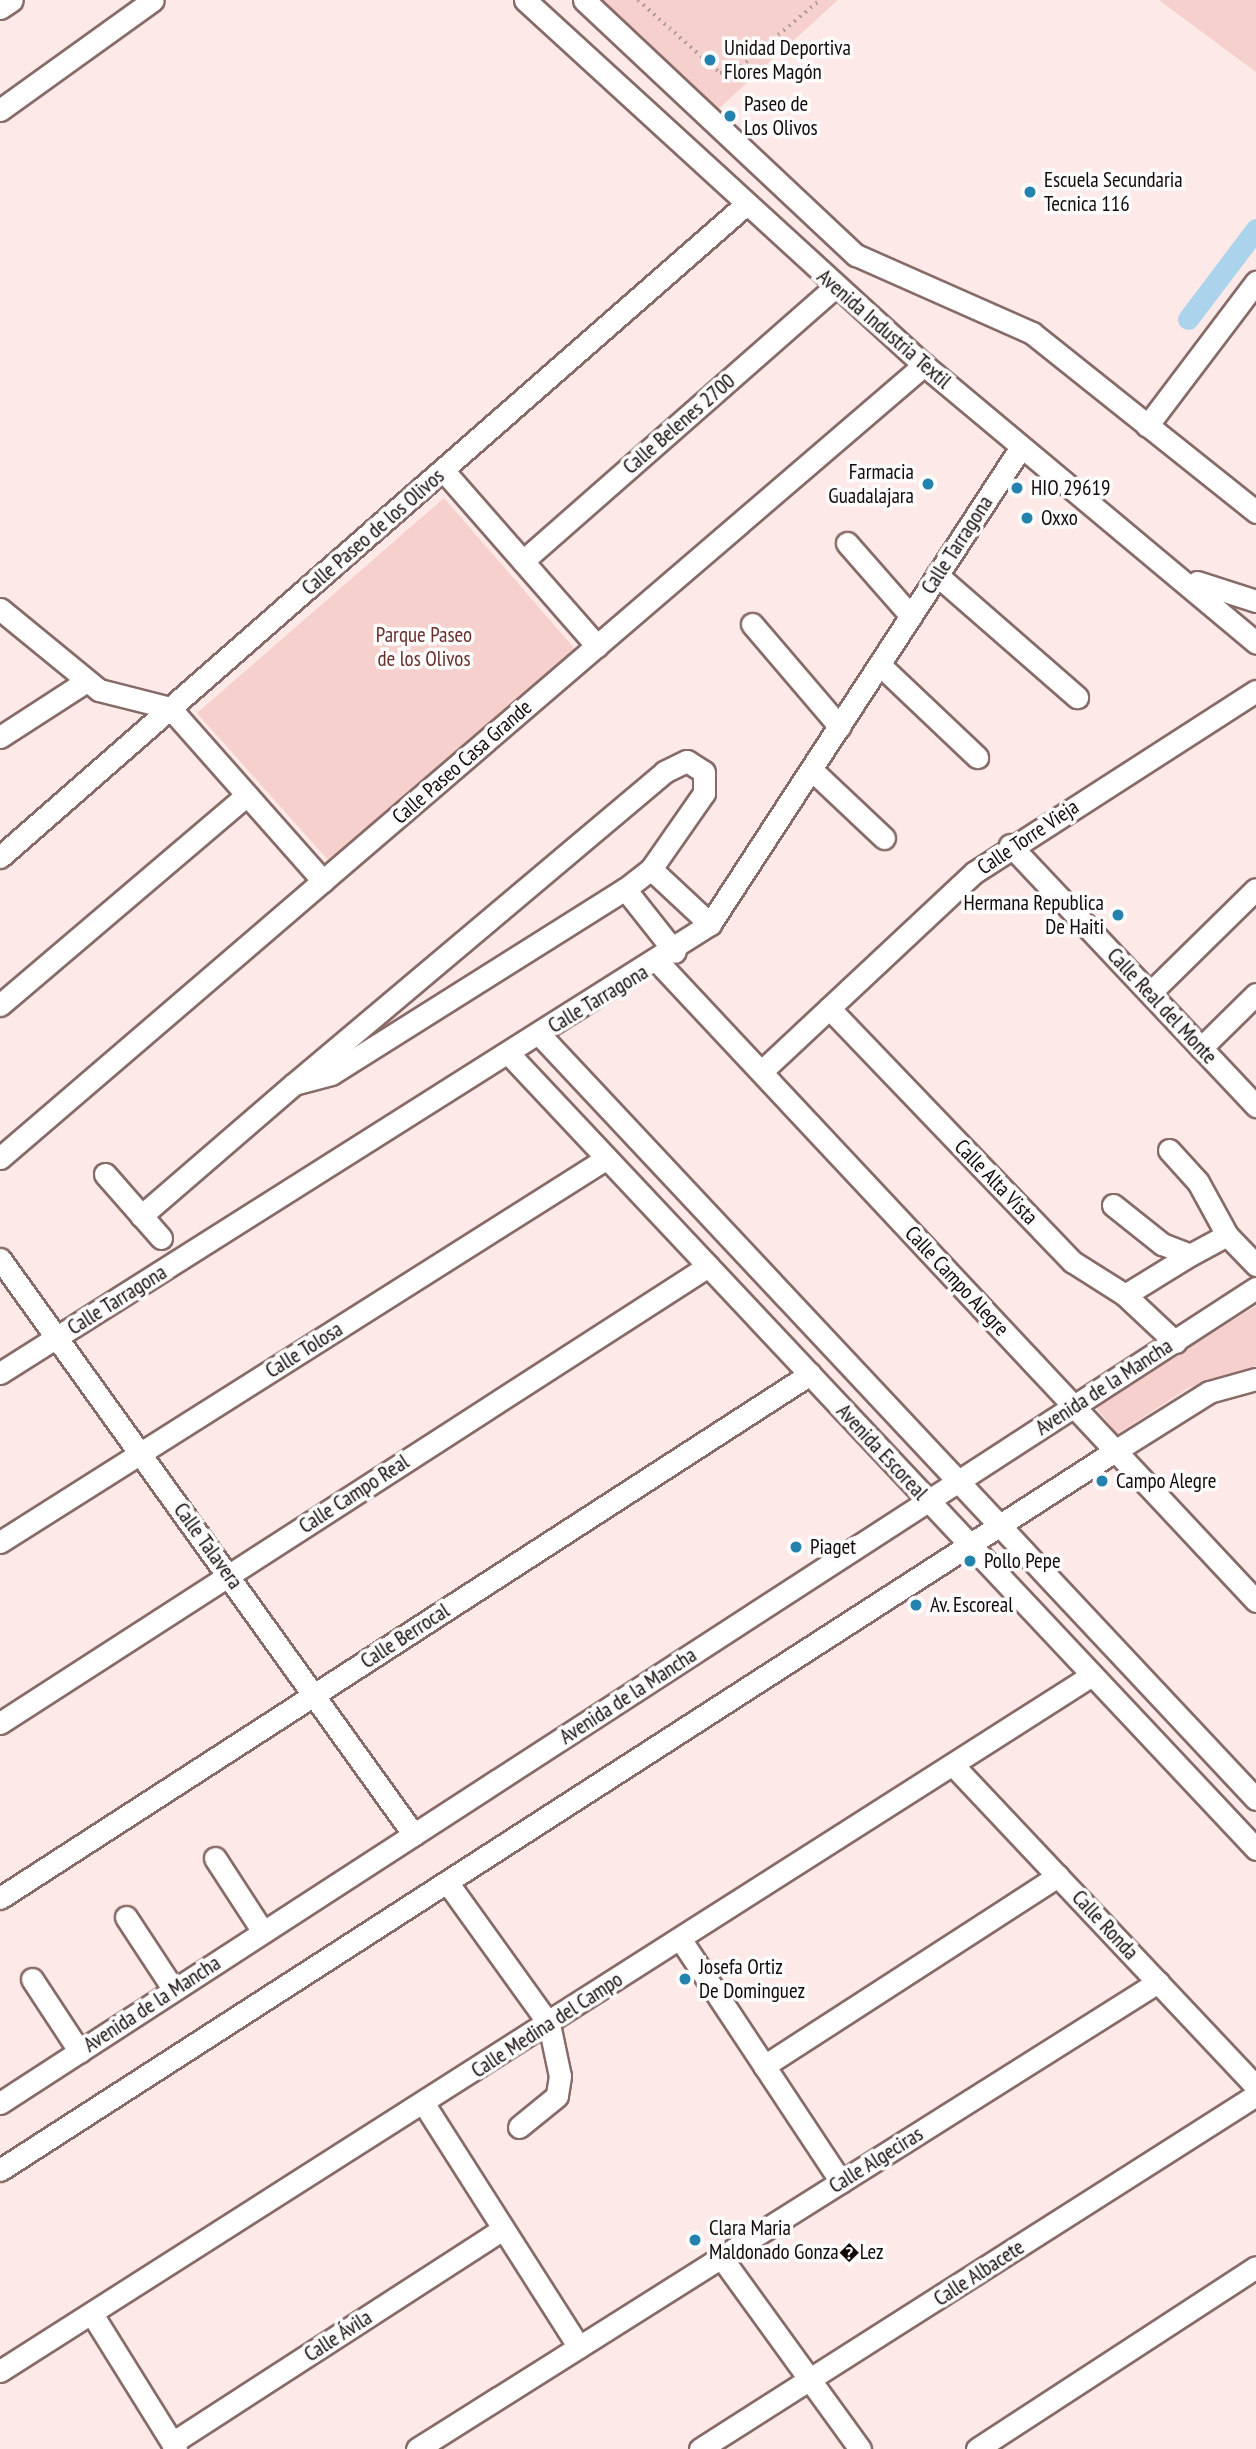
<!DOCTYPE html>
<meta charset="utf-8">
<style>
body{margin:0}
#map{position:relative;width:1256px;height:2449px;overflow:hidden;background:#fde9e7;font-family:"PT Sans Narrow",sans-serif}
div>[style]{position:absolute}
.green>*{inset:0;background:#f5d0cc}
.canal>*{height:21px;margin:-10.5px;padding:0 10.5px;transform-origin:10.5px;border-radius:10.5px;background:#abd4ec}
.path>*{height:3.5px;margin-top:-1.75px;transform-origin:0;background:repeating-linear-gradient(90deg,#b09f9d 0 2px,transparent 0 7px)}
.roads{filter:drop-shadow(2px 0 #876b68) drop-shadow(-2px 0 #876b68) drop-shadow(0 2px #876b68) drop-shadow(0 -2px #876b68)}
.minor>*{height:21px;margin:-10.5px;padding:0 10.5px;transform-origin:10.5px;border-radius:10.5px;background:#fff}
.dots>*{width:19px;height:19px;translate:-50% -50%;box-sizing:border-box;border:4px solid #fcfcfc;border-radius:50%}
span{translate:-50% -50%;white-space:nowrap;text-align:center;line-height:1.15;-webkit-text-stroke:7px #fcfcfc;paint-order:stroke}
.poi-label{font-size:21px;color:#130908}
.left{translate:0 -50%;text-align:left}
.right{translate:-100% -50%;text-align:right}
.street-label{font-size:21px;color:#130908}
.park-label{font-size:21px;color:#682e2b}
</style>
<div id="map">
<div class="green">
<div style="clip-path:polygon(590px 0,838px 0,706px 120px)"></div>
<div style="clip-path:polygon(1159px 0,1256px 0,1256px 72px)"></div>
<div style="clip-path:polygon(444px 498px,575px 649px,328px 860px,197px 713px)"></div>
<div style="clip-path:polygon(1256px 1306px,1256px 1366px,1188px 1388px,1117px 1434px,1095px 1406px)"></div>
</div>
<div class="canal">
<div style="left:1188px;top:319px;width:113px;rotate:-52.9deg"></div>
</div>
<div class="path">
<div style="left:638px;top:0;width:110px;rotate:41.7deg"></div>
<div style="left:720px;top:73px;width:15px;rotate:-8deg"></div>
<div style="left:735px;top:71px;width:111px;rotate:-39.9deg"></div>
</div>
<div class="roads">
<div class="minor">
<div style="left:525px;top:0;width:541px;rotate:42.45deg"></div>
<div style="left:924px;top:365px;width:433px;rotate:39.9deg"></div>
<div style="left:584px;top:0;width:373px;rotate:43.2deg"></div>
<div style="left:856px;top:255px;width:193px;rotate:23.9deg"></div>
<div style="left:1032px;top:333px;width:287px;rotate:38.6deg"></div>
<div style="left:0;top:8px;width:14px;rotate:-34deg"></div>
<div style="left:0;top:110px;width:188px;rotate:-35.7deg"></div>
<div style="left:1147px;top:426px;width:181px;rotate:-52.9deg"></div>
<div style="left:443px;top:470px;width:234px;rotate:48.8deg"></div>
<div style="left:847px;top:543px;width:97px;rotate:48.8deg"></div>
<div style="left:523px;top:561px;width:415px;rotate:-41.3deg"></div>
<div style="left:937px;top:575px;width:186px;rotate:41.1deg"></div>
<div style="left:1197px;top:582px;width:62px;rotate:17.9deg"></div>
<div style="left:0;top:609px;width:128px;rotate:39.3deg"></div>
<div style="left:99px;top:690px;width:73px;rotate:14.2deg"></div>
<div style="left:170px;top:708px;width:231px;rotate:48.5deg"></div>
<div style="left:752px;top:624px;width:135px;rotate:49.5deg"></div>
<div style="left:880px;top:665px;width:134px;rotate:43.5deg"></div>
<div style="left:0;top:737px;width:101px;rotate:-32.9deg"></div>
<div style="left:812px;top:770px;width:99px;rotate:43.4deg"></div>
<div style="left:1010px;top:845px;width:359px;rotate:46.7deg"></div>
<div style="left:0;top:857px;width:989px;rotate:-41.19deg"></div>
<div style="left:651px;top:869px;width:81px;rotate:43deg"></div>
<div style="left:625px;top:889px;width:80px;rotate:51.6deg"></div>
<div style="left:658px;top:962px;width:875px;rotate:46.9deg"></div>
<div style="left:1150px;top:993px;width:148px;rotate:-44.5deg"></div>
<div style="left:0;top:1005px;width:324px;rotate:-40.4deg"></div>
<div style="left:829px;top:1008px;width:352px;rotate:46.2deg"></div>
<div style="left:1073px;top:1262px;width:62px;rotate:32.4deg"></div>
<div style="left:1125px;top:1295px;width:69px;rotate:43.2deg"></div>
<div style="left:540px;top:1035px;width:1047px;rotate:46.86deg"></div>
<div style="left:1201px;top:1048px;width:77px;rotate:-44.5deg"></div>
<div style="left:509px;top:1054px;width:1091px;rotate:46.78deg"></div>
<div style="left:762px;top:1071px;width:291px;rotate:-43.1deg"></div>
<div style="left:975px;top:872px;width:334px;rotate:-32.8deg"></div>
<div style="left:1169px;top:1150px;width:43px;rotate:47.8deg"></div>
<div style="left:1198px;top:1182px;width:60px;rotate:61.3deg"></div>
<div style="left:1227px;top:1235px;width:42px;rotate:46deg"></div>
<div style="left:0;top:1158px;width:1218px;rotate:-40.64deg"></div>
<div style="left:105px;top:1174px;width:85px;rotate:48.8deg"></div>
<div style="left:1113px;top:1205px;width:63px;rotate:38.5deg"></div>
<div style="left:1162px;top:1244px;width:30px;rotate:21deg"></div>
<div style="left:1190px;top:1255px;width:42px;rotate:-28.4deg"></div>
<div style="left:141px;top:1216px;width:202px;rotate:-40.8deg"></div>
<div style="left:294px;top:1084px;width:484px;rotate:-40.1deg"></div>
<div style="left:664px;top:772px;width:25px;rotate:-26deg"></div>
<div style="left:687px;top:761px;width:20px;rotate:33deg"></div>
<div style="left:704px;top:772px;width:21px;rotate:90deg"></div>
<div style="left:704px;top:793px;width:93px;rotate:124.9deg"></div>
<div style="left:651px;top:869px;width:33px;rotate:142deg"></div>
<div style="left:625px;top:889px;width:347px;rotate:147.8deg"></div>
<div style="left:331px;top:1074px;width:38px;rotate:165deg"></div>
<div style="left:0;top:1259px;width:709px;rotate:54.29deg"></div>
<div style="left:1125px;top:1295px;width:76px;rotate:-31.6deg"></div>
<div style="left:0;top:1373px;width:840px;rotate:-32.31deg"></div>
<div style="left:710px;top:924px;width:569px;rotate:-56.9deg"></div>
<div style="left:0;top:1542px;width:718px;rotate:-32.32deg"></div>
<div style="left:0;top:1723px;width:843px;rotate:-32.84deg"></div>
<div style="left:953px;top:1765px;width:441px;rotate:46.7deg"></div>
<div style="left:215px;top:1858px;width:88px;rotate:57deg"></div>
<div style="left:447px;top:1882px;width:175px;rotate:54.3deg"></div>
<div style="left:549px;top:2024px;width:53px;rotate:78.1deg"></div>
<div style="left:560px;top:2076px;width:20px;rotate:99deg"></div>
<div style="left:557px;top:2096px;width:49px;rotate:140.8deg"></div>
<div style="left:0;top:1898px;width:965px;rotate:-32.9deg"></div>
<div style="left:126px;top:1917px;width:87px;rotate:56.7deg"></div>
<div style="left:681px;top:1940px;width:290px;rotate:56.5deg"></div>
<div style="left:32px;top:1979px;width:87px;rotate:56.7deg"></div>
<div style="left:764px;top:2066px;width:350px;rotate:-32.9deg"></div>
<div style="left:0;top:2103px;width:1497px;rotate:-32.98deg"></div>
<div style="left:424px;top:2104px;width:288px;rotate:57.5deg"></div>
<div style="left:0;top:2170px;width:1327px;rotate:-32.82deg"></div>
<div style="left:1115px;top:1451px;width:111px;rotate:-32.1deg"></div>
<div style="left:1209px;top:1392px;width:49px;rotate:-15.5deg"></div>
<div style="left:721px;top:2257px;width:237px;rotate:54.1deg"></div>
<div style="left:92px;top:2314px;width:159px;rotate:58.1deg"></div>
<div style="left:0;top:2371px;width:1295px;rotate:-32.51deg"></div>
<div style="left:172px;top:2443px;width:394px;rotate:-32.9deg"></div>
<div style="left:417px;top:2449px;width:876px;rotate:-32.22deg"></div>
<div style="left:700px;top:2449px;width:659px;rotate:-32.48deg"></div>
<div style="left:977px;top:2449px;width:333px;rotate:-33.1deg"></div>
</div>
</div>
<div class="dots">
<div style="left:710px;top:60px;background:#2482ae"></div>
<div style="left:730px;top:116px;background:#2482ae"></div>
<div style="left:1030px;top:192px;background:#2482ae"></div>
<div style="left:928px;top:484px;background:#2482ae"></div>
<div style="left:1017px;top:488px;background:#2482ae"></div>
<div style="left:1027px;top:518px;background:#2482ae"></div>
<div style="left:1118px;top:915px;background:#2482ae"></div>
<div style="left:1102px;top:1481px;background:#2482ae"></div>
<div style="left:796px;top:1547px;background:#2482ae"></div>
<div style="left:970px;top:1561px;background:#2482ae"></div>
<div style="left:916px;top:1605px;background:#2482ae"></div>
<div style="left:685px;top:1979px;background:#2482ae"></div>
<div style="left:695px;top:2240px;background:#2482ae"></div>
</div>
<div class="poi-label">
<span class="left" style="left:724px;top:60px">Unidad Deportiva<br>Flores Magón</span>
<span class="left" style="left:744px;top:116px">Paseo de<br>Los Olivos</span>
<span class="left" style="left:1044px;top:192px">Escuela Secundaria<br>Tecnica 116</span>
<span class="right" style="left:914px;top:484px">Farmacia<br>Guadalajara</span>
<span class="left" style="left:1031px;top:488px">HIO 29619</span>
<span class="left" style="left:1041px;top:518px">Oxxo</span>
<span class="right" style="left:1104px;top:915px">Hermana Republica<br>De Haiti</span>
<span class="left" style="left:1116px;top:1481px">Campo Alegre</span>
<span class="left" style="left:810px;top:1547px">Piaget</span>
<span class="left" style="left:984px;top:1561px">Pollo Pepe</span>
<span class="left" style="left:930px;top:1605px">Av. Escoreal</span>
<span class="left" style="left:699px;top:1979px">Josefa Ortiz<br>De Dominguez</span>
<span class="left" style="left:709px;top:2240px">Clara Maria<br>Maldonado Gonza�Lez</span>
</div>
<div class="street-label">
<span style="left:884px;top:329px;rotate:41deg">Avenida Industria Textil</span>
<span style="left:679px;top:424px;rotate:-41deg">Calle Belenes 2700</span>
<span style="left:373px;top:532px;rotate:-41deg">Calle Paseo de los Olivos</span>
<span style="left:957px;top:545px;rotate:-57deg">Calle Tarragona</span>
<span style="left:462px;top:762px;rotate:-41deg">Calle Paseo Casa Grande</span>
<span style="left:1028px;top:837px;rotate:-34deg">Calle Torre Vieja</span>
<span style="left:598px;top:999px;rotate:-31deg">Calle Tarragona</span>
<span style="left:1162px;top:1006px;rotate:47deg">Calle Real del Monte</span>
<span style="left:996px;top:1182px;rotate:46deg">Calle Alta Vista</span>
<span style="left:957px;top:1281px;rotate:47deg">Calle Campo Alegre</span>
<span style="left:117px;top:1300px;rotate:-32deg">Calle Tarragona</span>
<span style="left:304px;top:1350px;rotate:-32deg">Calle Tolosa</span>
<span style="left:1104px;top:1387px;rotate:-33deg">Avenida de la Mancha</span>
<span style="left:882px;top:1452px;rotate:47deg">Avenida Escoreal</span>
<span style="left:354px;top:1494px;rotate:-33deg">Calle Campo Real</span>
<span style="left:208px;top:1546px;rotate:54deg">Calle Talavera</span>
<span style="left:405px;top:1636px;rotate:-33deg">Calle Berrocal</span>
<span style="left:628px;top:1696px;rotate:-33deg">Avenida de la Mancha</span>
<span style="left:1105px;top:1925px;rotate:47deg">Calle Ronda</span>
<span style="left:152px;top:2004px;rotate:-33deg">Avenida de la Mancha</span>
<span style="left:547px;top:2025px;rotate:-33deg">Calle Medina del Campo</span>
<span style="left:876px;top:2160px;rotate:-32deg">Calle Algeciras</span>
<span style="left:979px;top:2273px;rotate:-33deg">Calle Albacete</span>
<span style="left:338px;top:2336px;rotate:-33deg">Calle Ávila</span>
</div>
<div class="park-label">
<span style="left:424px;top:647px">Parque Paseo<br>de los Olivos</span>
</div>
</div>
